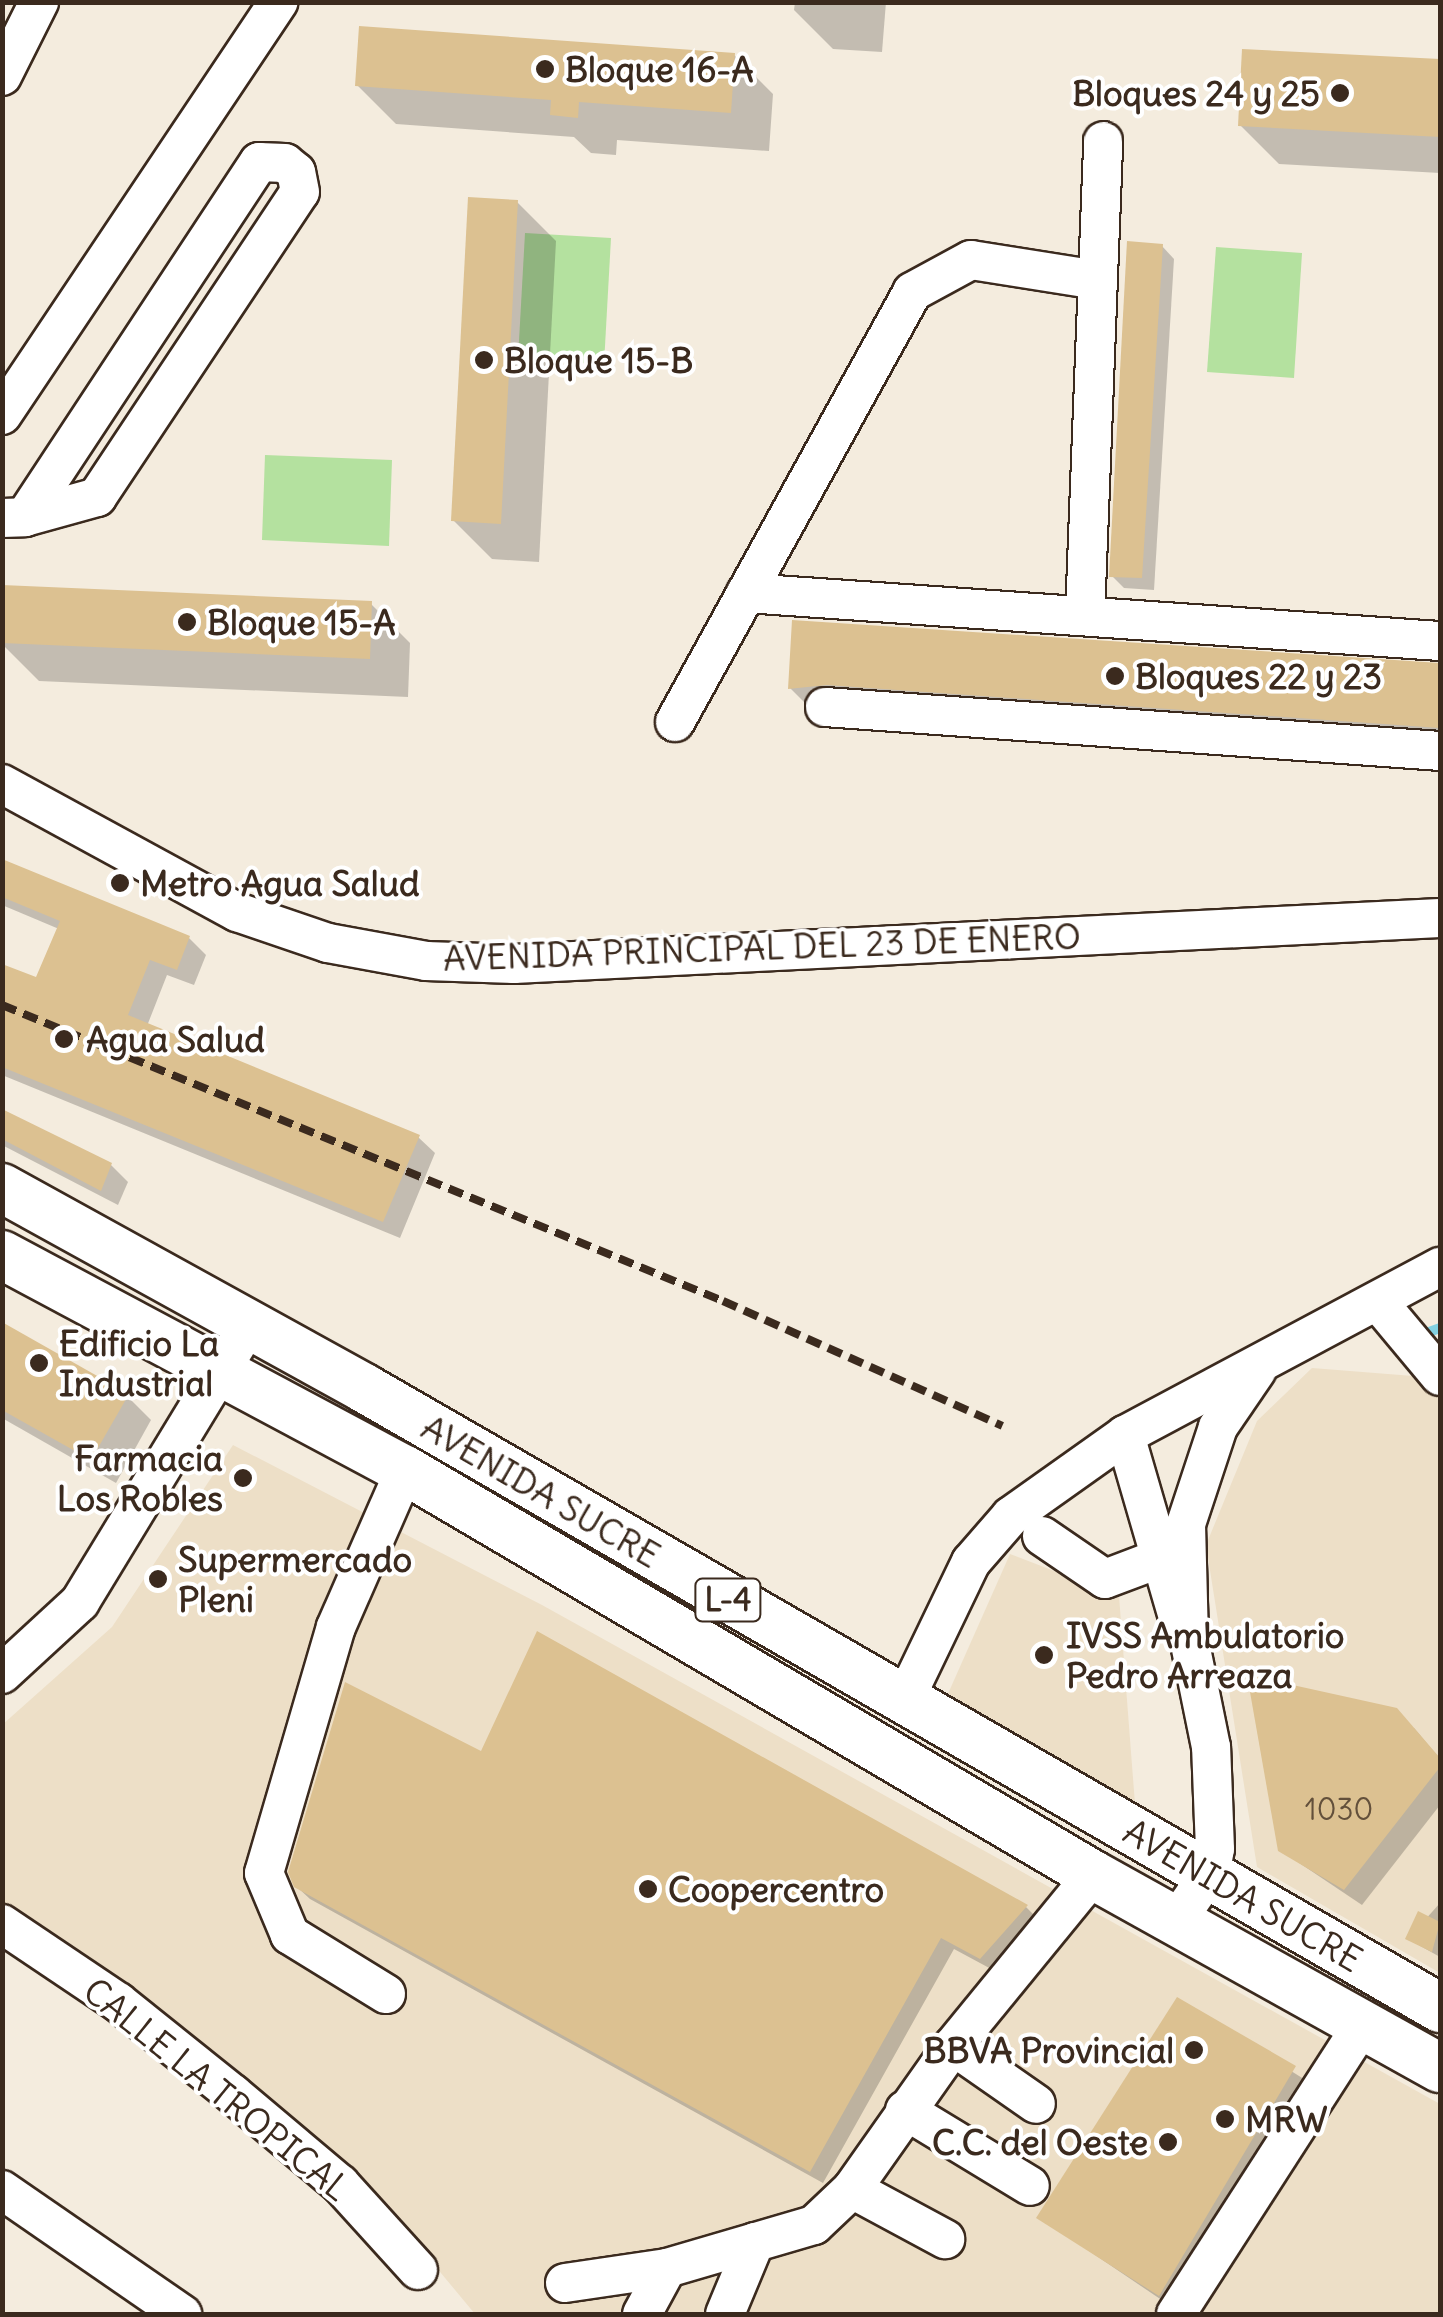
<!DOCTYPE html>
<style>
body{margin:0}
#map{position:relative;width:1443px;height:2317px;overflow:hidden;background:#f4ecde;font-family:Delius,sans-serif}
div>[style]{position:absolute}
.built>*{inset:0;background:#eddfc7}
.green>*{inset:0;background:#b4e19f}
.shadow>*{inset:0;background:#0003}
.stream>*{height:10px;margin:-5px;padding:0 5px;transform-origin:5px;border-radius:5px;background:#83d1e1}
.building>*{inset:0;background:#dcc191}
.roads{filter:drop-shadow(2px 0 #3b2a1e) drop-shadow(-2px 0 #3b2a1e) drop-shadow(0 2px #3b2a1e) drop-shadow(0 -2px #3b2a1e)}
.minor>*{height:38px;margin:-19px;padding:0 19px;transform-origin:19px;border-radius:19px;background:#fff}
.major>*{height:48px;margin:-24px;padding:0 24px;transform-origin:24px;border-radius:24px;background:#fff}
.rail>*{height:8px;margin-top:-4px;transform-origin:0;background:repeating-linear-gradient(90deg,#3b2a1e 0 15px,transparent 0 23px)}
.dots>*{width:28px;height:28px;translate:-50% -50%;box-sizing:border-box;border:5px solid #fff;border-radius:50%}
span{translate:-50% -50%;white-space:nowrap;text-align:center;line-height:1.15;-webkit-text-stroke:8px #fff;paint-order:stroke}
.number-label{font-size:30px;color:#63503b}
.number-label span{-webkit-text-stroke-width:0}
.shield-label span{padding:2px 8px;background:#fff;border:2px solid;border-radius:8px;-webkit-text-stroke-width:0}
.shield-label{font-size:32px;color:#3b2a1e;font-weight:700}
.poi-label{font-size:35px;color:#3b2a1e;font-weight:700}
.left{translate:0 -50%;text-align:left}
.right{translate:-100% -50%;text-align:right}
.street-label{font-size:35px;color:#3b2a1e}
.frame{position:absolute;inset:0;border:5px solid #3b2a1e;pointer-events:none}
</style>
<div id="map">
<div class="built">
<div style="clip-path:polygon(1440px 1366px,1440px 1973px,1257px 1867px,1206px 1545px,1257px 1421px,1312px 1368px,1413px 1376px)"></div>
<div style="clip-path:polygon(233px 1445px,542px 1605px,1440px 2104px,1440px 2314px,475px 2314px,406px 2231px,3px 1912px,2px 1725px,112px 1627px)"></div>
<div style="clip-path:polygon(1010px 1554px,1119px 1596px,1137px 1830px,939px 1714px)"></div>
</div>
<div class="green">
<div style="clip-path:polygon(525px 233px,611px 238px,604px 364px,518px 359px)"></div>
<div style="clip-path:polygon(1216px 247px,1302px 253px,1294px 378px,1207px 372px)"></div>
<div style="clip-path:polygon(265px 455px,392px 460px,389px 546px,262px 540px)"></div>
</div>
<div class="shadow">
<div style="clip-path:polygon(795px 2px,886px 2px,882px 52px,833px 49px,794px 10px)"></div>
<div style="clip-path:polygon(1244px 52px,1440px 62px,1440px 173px,1279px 164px,1240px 125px)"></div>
<div style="clip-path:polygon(734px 55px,773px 94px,769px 151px,617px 140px,616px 155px,591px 153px,574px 137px,396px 124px,357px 85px)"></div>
<div style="clip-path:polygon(517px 202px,556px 241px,539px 562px,492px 559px,453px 520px)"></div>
<div style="clip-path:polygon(1162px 246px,1174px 259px,1154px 590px,1124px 588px,1112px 576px)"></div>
<div style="clip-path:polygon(2px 587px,371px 604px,410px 643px,408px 697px,39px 681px,2px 644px)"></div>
<div style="clip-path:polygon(794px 623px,1440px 665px,1440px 766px,867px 722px,829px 727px,790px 688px)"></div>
<div style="clip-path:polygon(2px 862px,189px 938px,206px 955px,194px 985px,167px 975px,147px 1026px,418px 1137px,435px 1153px,400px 1238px,2px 1075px,2px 966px,38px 981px,59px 929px,2px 905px)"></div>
<div style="clip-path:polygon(2px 1112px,111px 1165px,128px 1182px,118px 1205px,2px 1145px)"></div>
<div style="clip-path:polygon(2px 1338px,127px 1396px,151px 1420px,116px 1483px,2px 1418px)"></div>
<div style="clip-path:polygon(1414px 1728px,1440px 1759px,1440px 1805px,1362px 1905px,1280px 1850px)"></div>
<div style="clip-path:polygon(296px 1886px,1026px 1907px,1038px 1919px,993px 1970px,954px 1949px,823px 2183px,310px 1899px)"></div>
<div style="clip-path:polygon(1440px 1903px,1440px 1957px,1408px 1939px)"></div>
<div style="clip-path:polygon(1178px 2000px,1307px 2081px,1172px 2307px,1039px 2217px)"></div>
</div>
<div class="stream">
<div style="left:1418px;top:1336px;width:23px;rotate:-20deg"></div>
</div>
<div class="building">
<div style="clip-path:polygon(359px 26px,735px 53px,731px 113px,579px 102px,578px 118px,550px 115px,551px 100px,355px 86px)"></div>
<div style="clip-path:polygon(1242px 49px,1440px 59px,1440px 137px,1238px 126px)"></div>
<div style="clip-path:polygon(468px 197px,518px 200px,501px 524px,451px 521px)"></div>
<div style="clip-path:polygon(1127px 241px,1163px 244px,1142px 578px,1109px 577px)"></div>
<div style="clip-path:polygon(2px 585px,372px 601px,370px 659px,2px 643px)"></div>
<div style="clip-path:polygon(792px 620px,1440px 663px,1440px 728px,827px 685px,788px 689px)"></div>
<div style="clip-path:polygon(2px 859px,190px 936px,177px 970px,150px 960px,128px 1015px,420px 1135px,383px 1222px,2px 1067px,2px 964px,36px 977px,60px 921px,2px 897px)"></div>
<div style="clip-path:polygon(2px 1109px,112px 1163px,101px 1191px,2px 1139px)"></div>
<div style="clip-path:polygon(2px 1322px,129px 1394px,91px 1460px,2px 1410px)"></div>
<div style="clip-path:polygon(537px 1631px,1028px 1905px,980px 1959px,941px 1938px,810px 2172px,294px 1887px,288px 1872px,345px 1682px,481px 1751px)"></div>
<div style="clip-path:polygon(1247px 1675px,1397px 1708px,1440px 1758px,1440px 1767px,1344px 1890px,1278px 1851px)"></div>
<div style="clip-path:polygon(1418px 1911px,1440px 1922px,1432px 1952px,1405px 1939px)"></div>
<div style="clip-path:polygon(1177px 1997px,1296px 2066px,1159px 2296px,1036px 2218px)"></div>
</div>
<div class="roads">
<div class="minor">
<div style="left:2px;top:76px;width:83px;rotate:-63.4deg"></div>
<div style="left:2px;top:415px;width:497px;rotate:-56.2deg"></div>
<div style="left:2px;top:518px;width:23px;rotate:-2deg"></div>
<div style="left:25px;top:517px;width:75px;rotate:-15.5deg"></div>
<div style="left:97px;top:497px;width:366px;rotate:-56.4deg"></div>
<div style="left:300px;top:192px;width:20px;rotate:-101deg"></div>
<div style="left:296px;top:172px;width:14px;rotate:-141deg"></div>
<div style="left:285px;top:163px;width:26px;rotate:-178deg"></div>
<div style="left:259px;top:162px;width:425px;rotate:123.4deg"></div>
<div style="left:746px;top:593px;width:696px;rotate:3.96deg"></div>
<div style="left:1085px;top:616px;width:475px;rotate:-87.8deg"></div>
<div style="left:825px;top:707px;width:617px;rotate:4.09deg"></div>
<div style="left:675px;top:722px;width:491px;rotate:-61.1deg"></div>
<div style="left:912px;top:292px;width:67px;rotate:-28.5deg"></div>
<div style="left:971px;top:260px;width:128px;rotate:9deg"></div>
<div style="left:2px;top:784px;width:268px;rotate:28.6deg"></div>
<div style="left:237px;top:912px;width:96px;rotate:18.8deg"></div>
<div style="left:328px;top:943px;width:100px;rotate:10.4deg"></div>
<div style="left:426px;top:961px;width:88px;rotate:2deg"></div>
<div style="left:514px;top:964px;width:927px;rotate:-2.84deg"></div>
<div style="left:1379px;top:1303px;width:95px;rotate:50.1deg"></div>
<div style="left:1125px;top:1435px;width:186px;rotate:73.8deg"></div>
<div style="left:1042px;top:1536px;width:76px;rotate:34.3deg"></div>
<div style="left:1105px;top:1579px;width:57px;rotate:-20.7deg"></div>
<div style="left:2px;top:1674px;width:106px;rotate:-42.7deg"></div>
<div style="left:80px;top:1602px;width:323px;rotate:-58.7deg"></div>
<div style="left:905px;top:1699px;width:152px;rotate:-64.3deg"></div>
<div style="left:971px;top:1562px;width:61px;rotate:-49deg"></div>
<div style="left:1011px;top:1516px;width:140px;rotate:-35.4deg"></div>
<div style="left:1125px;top:1435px;width:357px;rotate:-28.1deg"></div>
<div style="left:1177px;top:1920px;width:60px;rotate:-55.2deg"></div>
<div style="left:1211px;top:1871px;width:22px;rotate:-80deg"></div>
<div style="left:1215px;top:1849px;width:102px;rotate:-92.2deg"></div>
<div style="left:1211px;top:1747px;width:110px;rotate:-101.5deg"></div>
<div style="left:1189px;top:1639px;width:115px;rotate:-91.5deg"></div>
<div style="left:1186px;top:1524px;width:102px;rotate:-71.7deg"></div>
<div style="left:1218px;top:1427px;width:69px;rotate:-55.6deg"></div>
<div style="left:2px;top:1924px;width:140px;rotate:33.9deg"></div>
<div style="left:118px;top:2002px;width:147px;rotate:38.7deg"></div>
<div style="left:233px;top:2094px;width:140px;rotate:40.1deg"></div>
<div style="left:340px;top:2184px;width:116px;rotate:47.8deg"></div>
<div style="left:386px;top:1994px;width:113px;rotate:-148.4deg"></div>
<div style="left:290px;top:1935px;width:67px;rotate:-112.8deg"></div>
<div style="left:264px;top:1873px;width:256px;rotate:-73.7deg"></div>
<div style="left:336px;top:1627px;width:171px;rotate:-66.3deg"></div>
<div style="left:953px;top:2046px;width:101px;rotate:34.9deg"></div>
<div style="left:905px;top:2110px;width:146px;rotate:31.3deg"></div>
<div style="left:852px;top:2189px;width:106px;rotate:28.3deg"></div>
<div style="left:2px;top:2190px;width:219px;rotate:34.6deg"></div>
<div style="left:565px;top:2283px;width:103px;rotate:-8.4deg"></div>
<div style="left:642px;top:2314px;width:52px;rotate:-61.5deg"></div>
<div style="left:667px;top:2268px;width:153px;rotate:-16.3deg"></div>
<div style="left:814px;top:2225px;width:52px;rotate:-43.5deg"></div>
<div style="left:852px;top:2189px;width:175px;rotate:-54.8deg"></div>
<div style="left:953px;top:2046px;width:221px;rotate:-50.7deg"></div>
<div style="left:725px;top:2314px;width:78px;rotate:-67.4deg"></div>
<div style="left:1176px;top:2314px;width:345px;rotate:-57.2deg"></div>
</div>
<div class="major">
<div style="left:2px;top:1188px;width:414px;rotate:28.9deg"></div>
<div style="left:364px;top:1388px;width:1242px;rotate:29.95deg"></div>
<div style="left:2px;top:1255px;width:457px;rotate:28.1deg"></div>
<div style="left:405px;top:1470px;width:798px;rotate:30.48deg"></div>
<div style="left:1093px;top:1875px;width:397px;rotate:29.1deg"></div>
</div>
</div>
<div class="rail">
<div style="left:2px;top:1005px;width:779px;rotate:22.32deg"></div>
<div style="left:723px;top:1301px;width:306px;rotate:24.1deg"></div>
</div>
<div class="dots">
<div style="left:545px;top:69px;background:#3b2a1e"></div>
<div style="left:1340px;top:93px;background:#3b2a1e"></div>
<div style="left:484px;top:360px;background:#3b2a1e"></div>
<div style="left:187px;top:622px;background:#3b2a1e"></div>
<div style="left:1115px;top:676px;background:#3b2a1e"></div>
<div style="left:120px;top:883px;background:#3b2a1e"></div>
<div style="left:64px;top:1039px;background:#3b2a1e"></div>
<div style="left:39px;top:1363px;background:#3b2a1e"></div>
<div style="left:243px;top:1478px;background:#3b2a1e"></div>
<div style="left:158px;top:1579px;background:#3b2a1e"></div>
<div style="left:1044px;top:1655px;background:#3b2a1e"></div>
<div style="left:648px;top:1889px;background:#3b2a1e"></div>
<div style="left:1194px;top:2050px;background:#3b2a1e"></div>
<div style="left:1225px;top:2119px;background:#3b2a1e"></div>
<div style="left:1168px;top:2142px;background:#3b2a1e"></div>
</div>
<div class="number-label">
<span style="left:1339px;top:1809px">1030</span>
</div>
<div class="shield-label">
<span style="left:728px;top:1600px">L-4</span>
</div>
<div class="poi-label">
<span class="left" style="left:565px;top:69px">Bloque 16-A</span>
<span class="right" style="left:1320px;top:93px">Bloques 24 y 25</span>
<span class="left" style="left:504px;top:360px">Bloque 15-B</span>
<span class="left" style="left:207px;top:622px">Bloque 15-A</span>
<span class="left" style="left:1135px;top:676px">Bloques 22 y 23</span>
<span class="left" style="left:140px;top:883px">Metro Agua Salud</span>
<span class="left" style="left:86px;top:1039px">Agua Salud</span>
<span class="left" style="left:59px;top:1363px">Edificio La<br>Industrial</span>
<span class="right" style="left:223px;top:1478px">Farmacia<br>Los Robles</span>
<span class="left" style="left:178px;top:1579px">Supermercado<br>Pleni</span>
<span class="left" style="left:1066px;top:1655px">IVSS Ambulatorio<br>Pedro Arreaza</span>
<span class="left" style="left:668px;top:1889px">Coopercentro</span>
<span class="right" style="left:1174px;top:2050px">BBVA Provincial</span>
<span class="left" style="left:1245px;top:2119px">MRW</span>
<span class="right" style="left:1148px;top:2142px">C.C. del Oeste</span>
</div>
<div class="street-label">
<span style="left:762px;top:947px;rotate:-2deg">AVENIDA PRINCIPAL DEL 23 DE ENERO</span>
<span style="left:541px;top:1491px;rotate:30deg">AVENIDA SUCRE</span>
<span style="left:1243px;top:1895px;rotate:30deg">AVENIDA SUCRE</span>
<span style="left:217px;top:2089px;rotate:39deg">CALLE LA TROPICAL</span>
</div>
<div class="frame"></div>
</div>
